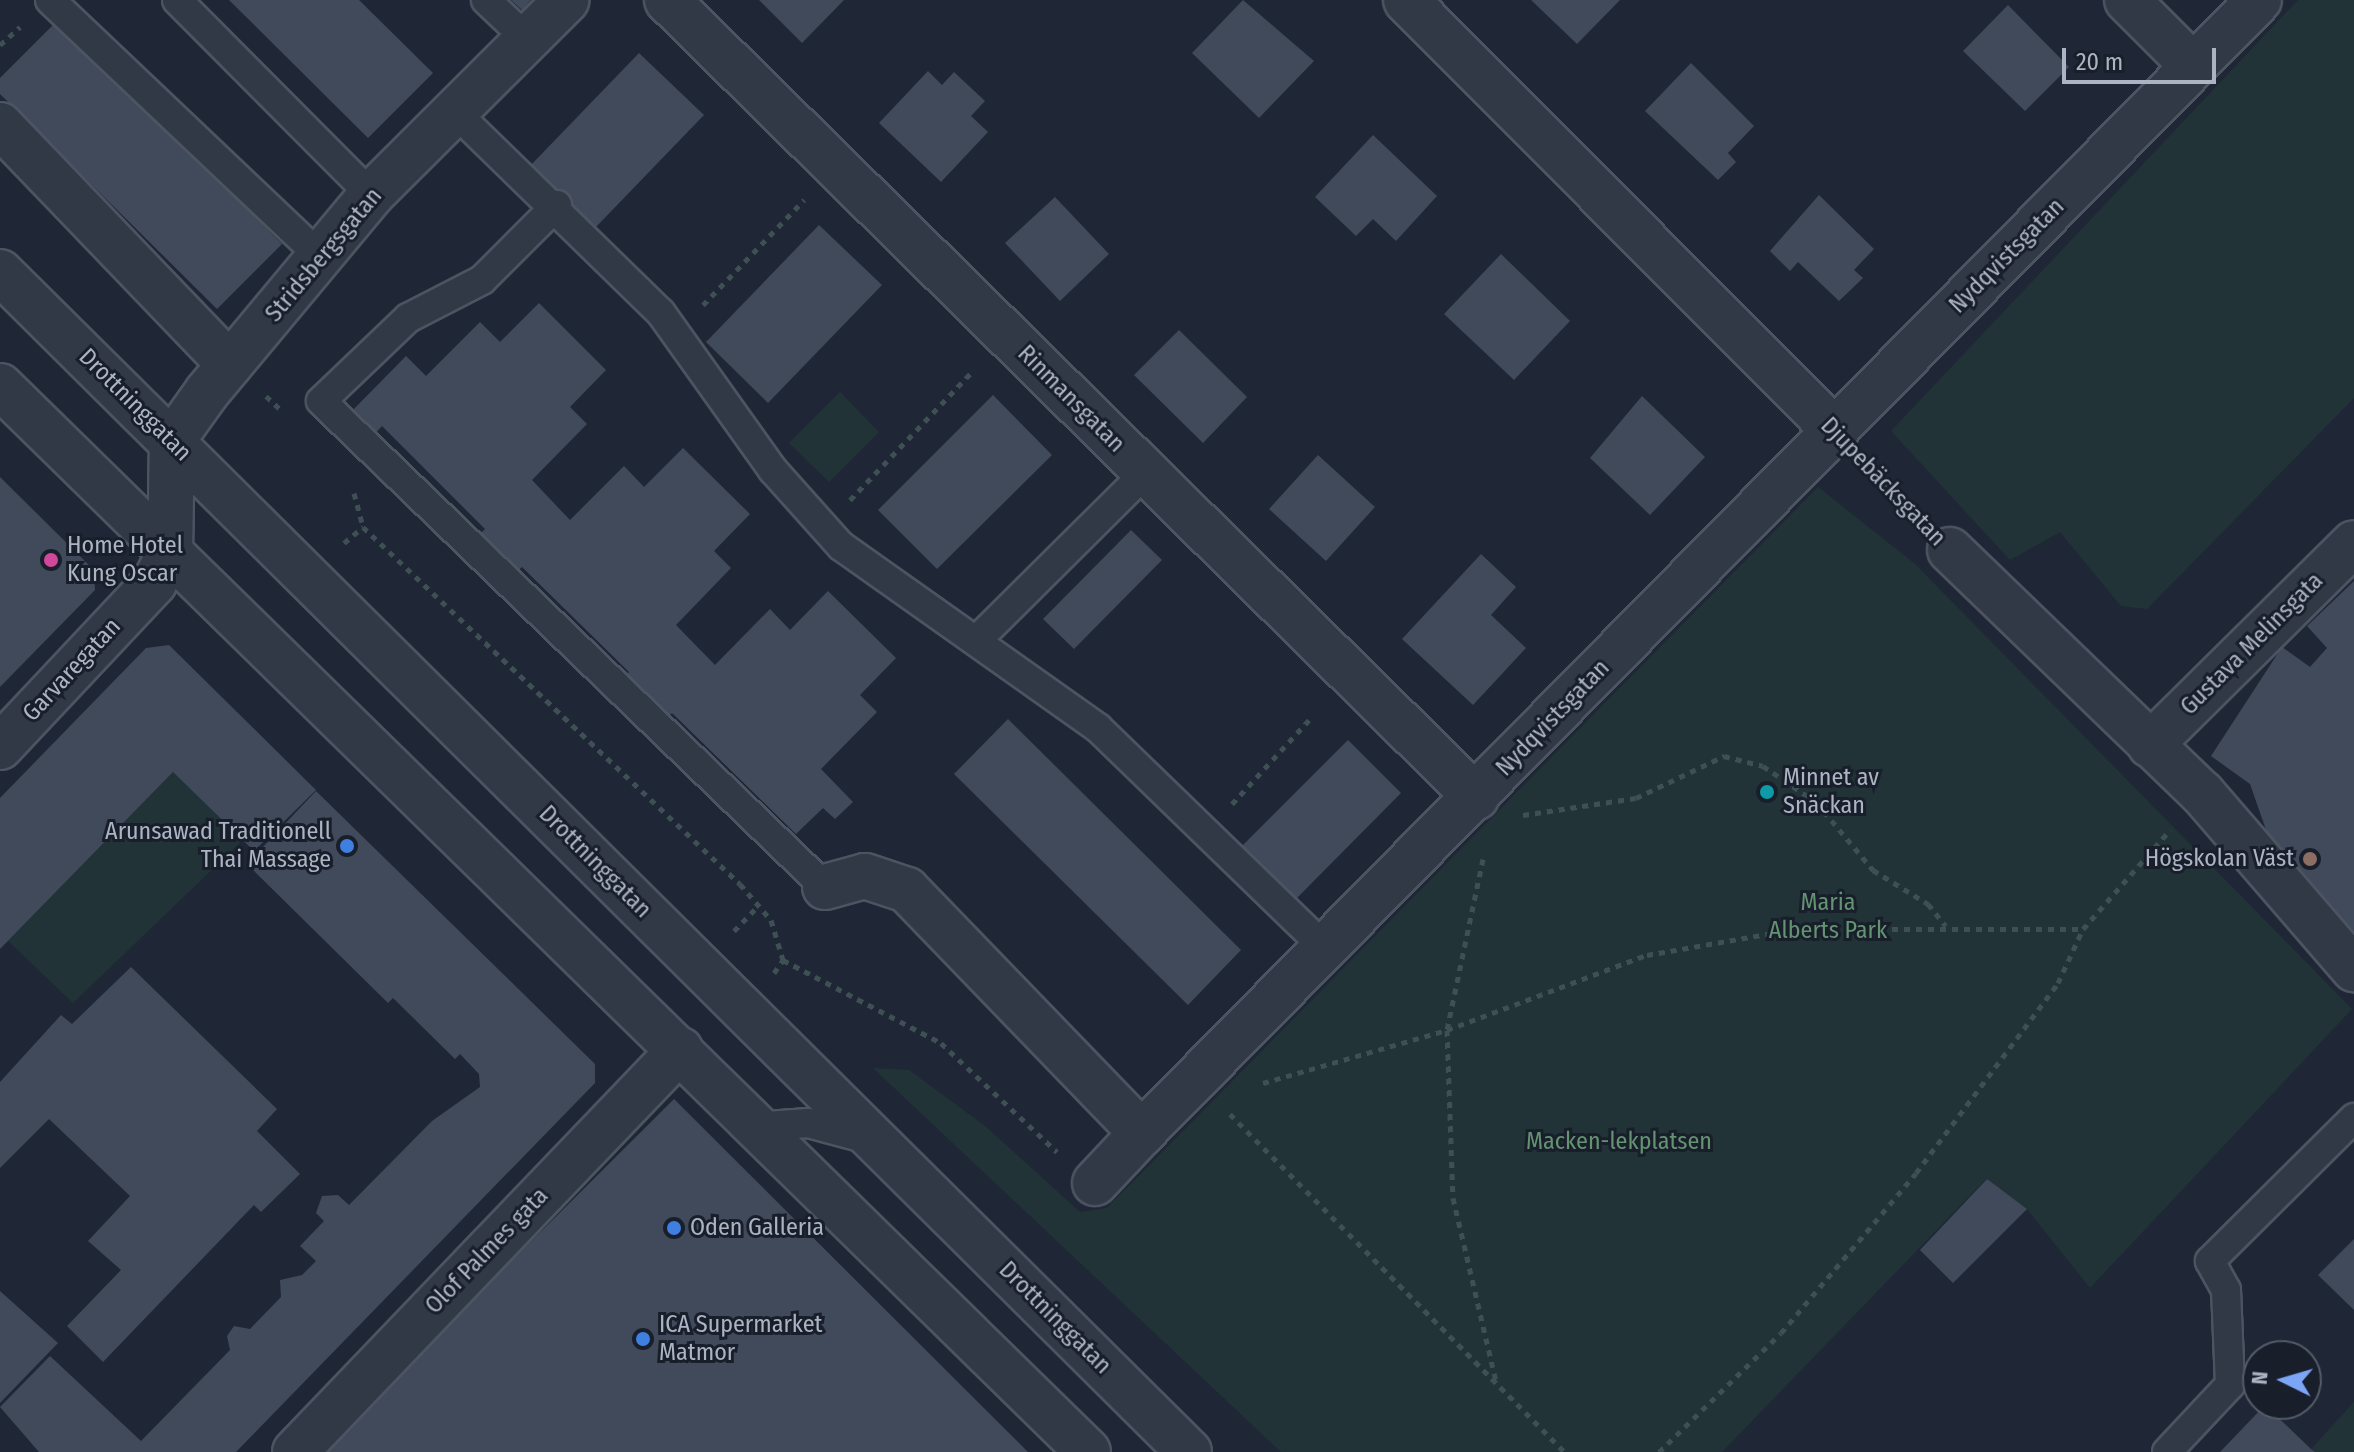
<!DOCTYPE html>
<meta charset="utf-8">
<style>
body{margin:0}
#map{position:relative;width:2354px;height:1452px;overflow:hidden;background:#1f2736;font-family:"Fira Sans Condensed",sans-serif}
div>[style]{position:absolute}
.green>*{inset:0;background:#213337}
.building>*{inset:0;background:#404a5b}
.path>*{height:5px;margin-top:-2.5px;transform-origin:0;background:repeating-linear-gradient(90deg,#3e5054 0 6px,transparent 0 12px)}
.roads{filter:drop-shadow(2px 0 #4d5461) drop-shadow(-2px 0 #4d5461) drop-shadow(0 2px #4d5461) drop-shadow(0 -2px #4d5461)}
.service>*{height:28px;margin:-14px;padding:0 14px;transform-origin:14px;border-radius:14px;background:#323946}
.minor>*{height:44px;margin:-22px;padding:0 22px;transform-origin:22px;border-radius:22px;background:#323946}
.tertiary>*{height:44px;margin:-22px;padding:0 22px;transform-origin:22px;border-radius:22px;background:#323946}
.dots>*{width:22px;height:22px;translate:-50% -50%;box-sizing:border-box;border:4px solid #181f2b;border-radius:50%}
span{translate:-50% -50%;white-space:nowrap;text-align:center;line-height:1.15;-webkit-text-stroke:6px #181f2b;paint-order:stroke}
.street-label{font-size:24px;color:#acb4c3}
.poi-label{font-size:24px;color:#acb4c3}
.left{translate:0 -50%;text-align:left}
.right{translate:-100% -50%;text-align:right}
.park-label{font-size:24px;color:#649372}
.north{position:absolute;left:2242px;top:1340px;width:80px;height:80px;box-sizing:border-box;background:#181f2b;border:2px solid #535b68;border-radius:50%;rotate:275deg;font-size:22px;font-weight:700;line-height:32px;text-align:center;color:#acb4c3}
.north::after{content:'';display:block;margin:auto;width:28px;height:36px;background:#7da5f7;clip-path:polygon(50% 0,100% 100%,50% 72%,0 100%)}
.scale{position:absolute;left:2062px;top:48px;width:154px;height:36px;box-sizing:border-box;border:4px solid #acb4c3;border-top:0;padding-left:10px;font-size:24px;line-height:28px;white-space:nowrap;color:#acb4c3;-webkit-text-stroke:6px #181f2b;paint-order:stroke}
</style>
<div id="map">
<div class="green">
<div style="clip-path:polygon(2298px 0,2354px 0,2354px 398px,2147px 609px,2121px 606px,2060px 532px,2010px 560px,1891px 431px)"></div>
<div style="clip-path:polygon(840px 392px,879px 432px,829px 482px,789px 443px)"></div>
<div style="clip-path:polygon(1818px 487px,1915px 564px,2352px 1009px,2090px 1288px,2027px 1209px,1986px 1179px,1722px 1452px,1281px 1452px,873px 1068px,909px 1070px,985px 1126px,1080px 1212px,1107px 1208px)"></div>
<div style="clip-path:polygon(173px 772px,243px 840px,73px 1003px,8px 941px)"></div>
<div style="clip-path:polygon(2354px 1402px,2354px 1452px,2315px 1452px,2311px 1449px)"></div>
</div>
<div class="building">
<div style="clip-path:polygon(229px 0,359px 0,433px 73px,368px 138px)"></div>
<div style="clip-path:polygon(511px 0,531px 0,522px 10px)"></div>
<div style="clip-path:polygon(759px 0,844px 0,802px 43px)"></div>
<div style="clip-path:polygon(1243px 0,1314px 61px,1259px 118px,1192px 53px)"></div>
<div style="clip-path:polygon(1531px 0,1620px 0,1577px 44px)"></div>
<div style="clip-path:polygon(2008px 5px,2069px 67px,2025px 111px,1963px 51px)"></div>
<div style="clip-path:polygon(57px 21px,282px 244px,217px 309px,0 94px,0 78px)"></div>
<div style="clip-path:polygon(639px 53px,704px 115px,595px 228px,530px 166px)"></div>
<div style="clip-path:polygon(1691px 63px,1754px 126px,1728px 153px,1736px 162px,1718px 180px,1645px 111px)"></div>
<div style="clip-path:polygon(928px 71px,942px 85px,954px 72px,985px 101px,971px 116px,988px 132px,941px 182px,879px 123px)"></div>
<div style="clip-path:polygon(1373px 135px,1437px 196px,1396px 241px,1373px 219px,1356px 236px,1315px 197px)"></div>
<div style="clip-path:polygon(1819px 195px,1874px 249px,1854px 270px,1863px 278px,1839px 301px,1798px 262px,1790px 271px,1770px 251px)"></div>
<div style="clip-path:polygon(1055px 197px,1109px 254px,1060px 301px,1005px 243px)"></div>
<div style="clip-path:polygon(819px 225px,882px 285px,768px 403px,706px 342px)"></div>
<div style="clip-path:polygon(1501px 254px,1570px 321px,1514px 380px,1444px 314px)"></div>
<div style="clip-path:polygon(539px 303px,606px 370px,570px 407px,587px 424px,532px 480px,570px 520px,624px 466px,644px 487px,683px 448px,750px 514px,714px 551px,731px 568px,676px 625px,715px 665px,770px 609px,790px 630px,828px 591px,896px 658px,860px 695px,877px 712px,821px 769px,853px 802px,835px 819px,823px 808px,796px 834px,672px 713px,660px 724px,618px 683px,629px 672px,522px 567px,512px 576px,474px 540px,485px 529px,382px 426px,372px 437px,348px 415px,406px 356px,426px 376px,480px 322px,500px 342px)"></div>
<div style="clip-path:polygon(1179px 330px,1247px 397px,1203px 443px,1134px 375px)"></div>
<div style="clip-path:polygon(993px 395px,1052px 455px,937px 569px,878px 510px)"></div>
<div style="clip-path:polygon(1642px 396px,1705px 457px,1650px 515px,1590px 458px)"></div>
<div style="clip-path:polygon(1318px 455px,1375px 507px,1326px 561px,1269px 509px)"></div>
<div style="clip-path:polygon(0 477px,94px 570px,95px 590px,0 687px)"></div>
<div style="clip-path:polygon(1131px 530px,1162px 560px,1074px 649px,1043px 619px)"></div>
<div style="clip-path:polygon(1481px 554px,1516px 587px,1491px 615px,1526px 648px,1473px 705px,1402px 639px)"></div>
<div style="clip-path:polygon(2354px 581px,2354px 931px,2272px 847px,2250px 784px,2211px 756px,2282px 647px,2310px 667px,2327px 648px,2307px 626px)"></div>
<div style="clip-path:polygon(169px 645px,316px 790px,254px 851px,173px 772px,0 949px,0 798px,146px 648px)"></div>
<div style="clip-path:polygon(1008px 719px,1241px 950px,1188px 1005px,954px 774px)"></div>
<div style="clip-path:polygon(1348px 740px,1401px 793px,1293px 902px,1240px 848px)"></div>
<div style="clip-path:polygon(316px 791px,595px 1064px,595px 1083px,236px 1452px,39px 1452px,0 1407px,50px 1356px,141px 1441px,230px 1350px,227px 1336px,234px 1326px,250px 1329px,281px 1297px,280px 1280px,302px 1275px,316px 1261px,300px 1246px,324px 1221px,316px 1213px,322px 1196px,338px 1195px,349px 1205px,432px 1121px,480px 1087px,479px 1074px,460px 1054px,455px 1059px,393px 998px,388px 1003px,247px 864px)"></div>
<div style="clip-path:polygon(131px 967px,277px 1109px,257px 1131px,300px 1174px,261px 1212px,254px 1205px,103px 1362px,67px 1326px,121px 1270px,88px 1241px,130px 1196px,49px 1119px,0 1168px,0 1082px,61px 1015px,72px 1024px)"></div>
<div style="clip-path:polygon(674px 1099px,1028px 1452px,320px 1452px,415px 1357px)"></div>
<div style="clip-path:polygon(1987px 1179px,2027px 1209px,1953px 1283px,1920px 1250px)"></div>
<div style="clip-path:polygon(2354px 1239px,2354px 1310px,2318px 1275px)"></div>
<div style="clip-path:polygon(0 1291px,58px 1343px,0 1403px)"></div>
<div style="clip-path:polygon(2265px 1405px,2311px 1449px,2315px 1452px,2220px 1452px)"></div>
</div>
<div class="path">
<div style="left:0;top:45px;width:27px;rotate:-42deg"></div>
<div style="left:703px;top:305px;width:146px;rotate:-46.1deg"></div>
<div style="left:266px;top:396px;width:22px;rotate:43deg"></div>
<div style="left:1867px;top:467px;width:70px;rotate:45.6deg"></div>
<div style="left:354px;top:493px;width:35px;rotate:75deg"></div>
<div style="left:363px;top:527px;width:519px;rotate:43.44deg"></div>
<div style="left:740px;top:884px;width:48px;rotate:49.3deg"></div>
<div style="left:771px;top:920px;width:42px;rotate:73.3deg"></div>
<div style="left:850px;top:500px;width:178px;rotate:-46.4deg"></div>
<div style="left:344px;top:543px;width:25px;rotate:-40deg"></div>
<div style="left:1232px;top:804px;width:115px;rotate:-47.5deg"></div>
<div style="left:1523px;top:815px;width:114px;rotate:-8.6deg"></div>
<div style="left:1636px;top:798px;width:98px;rotate:-25.5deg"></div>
<div style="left:1724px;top:756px;width:40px;rotate:14.4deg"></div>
<div style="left:1763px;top:766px;width:64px;rotate:34.2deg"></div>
<div style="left:1816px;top:802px;width:89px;rotate:50deg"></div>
<div style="left:1873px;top:870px;width:65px;rotate:31.7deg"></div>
<div style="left:1928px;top:904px;width:28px;rotate:51deg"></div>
<div style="left:1483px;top:859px;width:175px;rotate:101.9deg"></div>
<div style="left:1447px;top:1030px;width:168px;rotate:88deg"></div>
<div style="left:1453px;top:1198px;width:188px;rotate:76.8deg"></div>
<div style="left:734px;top:931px;width:35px;rotate:-46deg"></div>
<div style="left:774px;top:973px;width:16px;rotate:-55deg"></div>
<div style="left:783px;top:960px;width:178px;rotate:27.7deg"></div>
<div style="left:941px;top:1043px;width:159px;rotate:43.2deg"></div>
<div style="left:1263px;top:1083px;width:191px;rotate:-16.1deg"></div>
<div style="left:1447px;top:1030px;width:214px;rotate:-20.6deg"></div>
<div style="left:1647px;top:955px;width:151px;rotate:-9.9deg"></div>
<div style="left:1796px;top:929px;width:287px"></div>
<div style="left:1230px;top:1114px;width:475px;rotate:45.3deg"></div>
<div style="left:1659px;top:1452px;width:170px;rotate:-44.3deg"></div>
<div style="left:1781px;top:1333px;width:209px;rotate:-49.8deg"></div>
<div style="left:1916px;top:1173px;width:237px;rotate:-53.2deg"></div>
<div style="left:2058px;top:983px;width:60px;rotate:-65.2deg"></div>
<div style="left:2083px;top:929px;width:132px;rotate:-48.7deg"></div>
</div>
<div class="roads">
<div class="service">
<div style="left:50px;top:0;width:371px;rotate:43.5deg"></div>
<div style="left:177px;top:0;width:275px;rotate:45.1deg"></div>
<div style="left:486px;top:0;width:58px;rotate:43.6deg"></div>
<div style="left:457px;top:114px;width:285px;rotate:44.3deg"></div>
<div style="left:661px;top:313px;width:193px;rotate:54.5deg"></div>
<div style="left:773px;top:470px;width:102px;rotate:48.2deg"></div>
<div style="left:841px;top:546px;width:315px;rotate:35.3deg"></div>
<div style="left:1098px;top:728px;width:316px;rotate:44.1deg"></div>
<div style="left:557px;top:205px;width:106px;rotate:135deg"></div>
<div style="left:482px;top:280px;width:83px;rotate:152.8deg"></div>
<div style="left:408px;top:318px;width:120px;rotate:136.3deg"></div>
<div style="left:321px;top:401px;width:700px;rotate:43.96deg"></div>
<div style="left:976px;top:641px;width:240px;rotate:-44.8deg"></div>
<div style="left:753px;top:1127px;width:55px;rotate:-4.2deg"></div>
<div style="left:808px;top:1123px;width:58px;rotate:15deg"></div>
<div style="left:2167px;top:1452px;width:92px;rotate:-46.8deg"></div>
<div style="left:2230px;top:1385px;width:95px;rotate:-92.4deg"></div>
<div style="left:2226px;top:1290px;width:33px;rotate:-119deg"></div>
<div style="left:2210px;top:1261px;width:203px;rotate:-44.8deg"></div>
</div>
<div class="minor">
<div style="left:667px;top:0;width:1136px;rotate:44.57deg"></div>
<div style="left:1406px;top:0;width:608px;rotate:45.13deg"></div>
<div style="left:2127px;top:0;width:93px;rotate:45deg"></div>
<div style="left:0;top:125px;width:332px;rotate:46.2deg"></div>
<div style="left:1950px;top:550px;width:350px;rotate:44deg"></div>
<div style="left:2202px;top:793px;width:233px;rotate:49.2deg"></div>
<div style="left:2150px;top:745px;width:287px;rotate:-44.7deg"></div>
<div style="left:0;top:747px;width:225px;rotate:-46.8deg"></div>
<div style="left:154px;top:583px;width:34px;rotate:-62deg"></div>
<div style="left:170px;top:553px;width:112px;rotate:-89deg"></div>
<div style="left:172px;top:441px;width:60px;rotate:-54.5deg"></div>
<div style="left:207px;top:392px;width:256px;rotate:-50.2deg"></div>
<div style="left:371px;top:195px;width:276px;rotate:-44.9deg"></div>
<div style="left:825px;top:887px;width:41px;rotate:-15.4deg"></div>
<div style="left:865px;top:876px;width:44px;rotate:18.4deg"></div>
<div style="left:907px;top:890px;width:338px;rotate:46deg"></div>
<div style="left:1142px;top:1133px;width:1591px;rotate:-45.41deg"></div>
<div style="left:1095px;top:1183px;width:69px;rotate:-46.8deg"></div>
<div style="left:295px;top:1452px;width:557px;rotate:-46.24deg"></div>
</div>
<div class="tertiary">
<div style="left:0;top:272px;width:1675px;rotate:44.78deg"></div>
<div style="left:0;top:386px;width:1523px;rotate:44.41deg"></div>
</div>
</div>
<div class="dots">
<div style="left:51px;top:560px;background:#d1479c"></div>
<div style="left:1767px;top:792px;background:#0f9aa8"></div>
<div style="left:347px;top:846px;background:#3f7fe0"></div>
<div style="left:2310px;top:859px;background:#8d6e63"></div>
<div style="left:674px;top:1228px;background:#3f7fe0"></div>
<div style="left:643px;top:1339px;background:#3f7fe0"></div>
</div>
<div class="street-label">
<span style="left:324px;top:255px;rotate:-50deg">Stridsbergsgatan</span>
<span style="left:2007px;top:256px;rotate:-45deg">Nydqvistsgatan</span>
<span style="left:1071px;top:399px;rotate:45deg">Rinmansgatan</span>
<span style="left:135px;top:405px;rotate:45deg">Drottninggatan</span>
<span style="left:1883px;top:482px;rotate:46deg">Djupebäcksgatan</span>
<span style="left:2252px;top:644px;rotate:-45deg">Gustava Melinsgata</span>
<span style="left:72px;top:670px;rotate:-47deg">Garvaregatan</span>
<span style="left:1553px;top:718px;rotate:-46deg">Nydqvistsgatan</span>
<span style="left:595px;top:862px;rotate:45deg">Drottninggatan</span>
<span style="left:487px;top:1251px;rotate:-46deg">Olof Palmes gata</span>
<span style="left:1055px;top:1318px;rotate:45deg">Drottninggatan</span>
</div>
<div class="poi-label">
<span class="left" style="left:67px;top:560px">Home Hotel<br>Kung Oscar</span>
<span class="left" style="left:1783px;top:792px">Minnet av<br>Snäckan</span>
<span class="right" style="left:331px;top:846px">Arunsawad Traditionell<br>Thai Massage</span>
<span class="right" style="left:2294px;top:859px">Högskolan Väst</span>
<span class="left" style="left:690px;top:1228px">Oden Galleria</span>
<span class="left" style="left:659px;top:1339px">ICA Supermarket<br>Matmor</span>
</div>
<div class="park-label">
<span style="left:1828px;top:917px">Maria<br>Alberts Park</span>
<span style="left:1619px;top:1142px">Macken-lekplatsen</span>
</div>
<div class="north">N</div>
<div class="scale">20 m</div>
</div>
